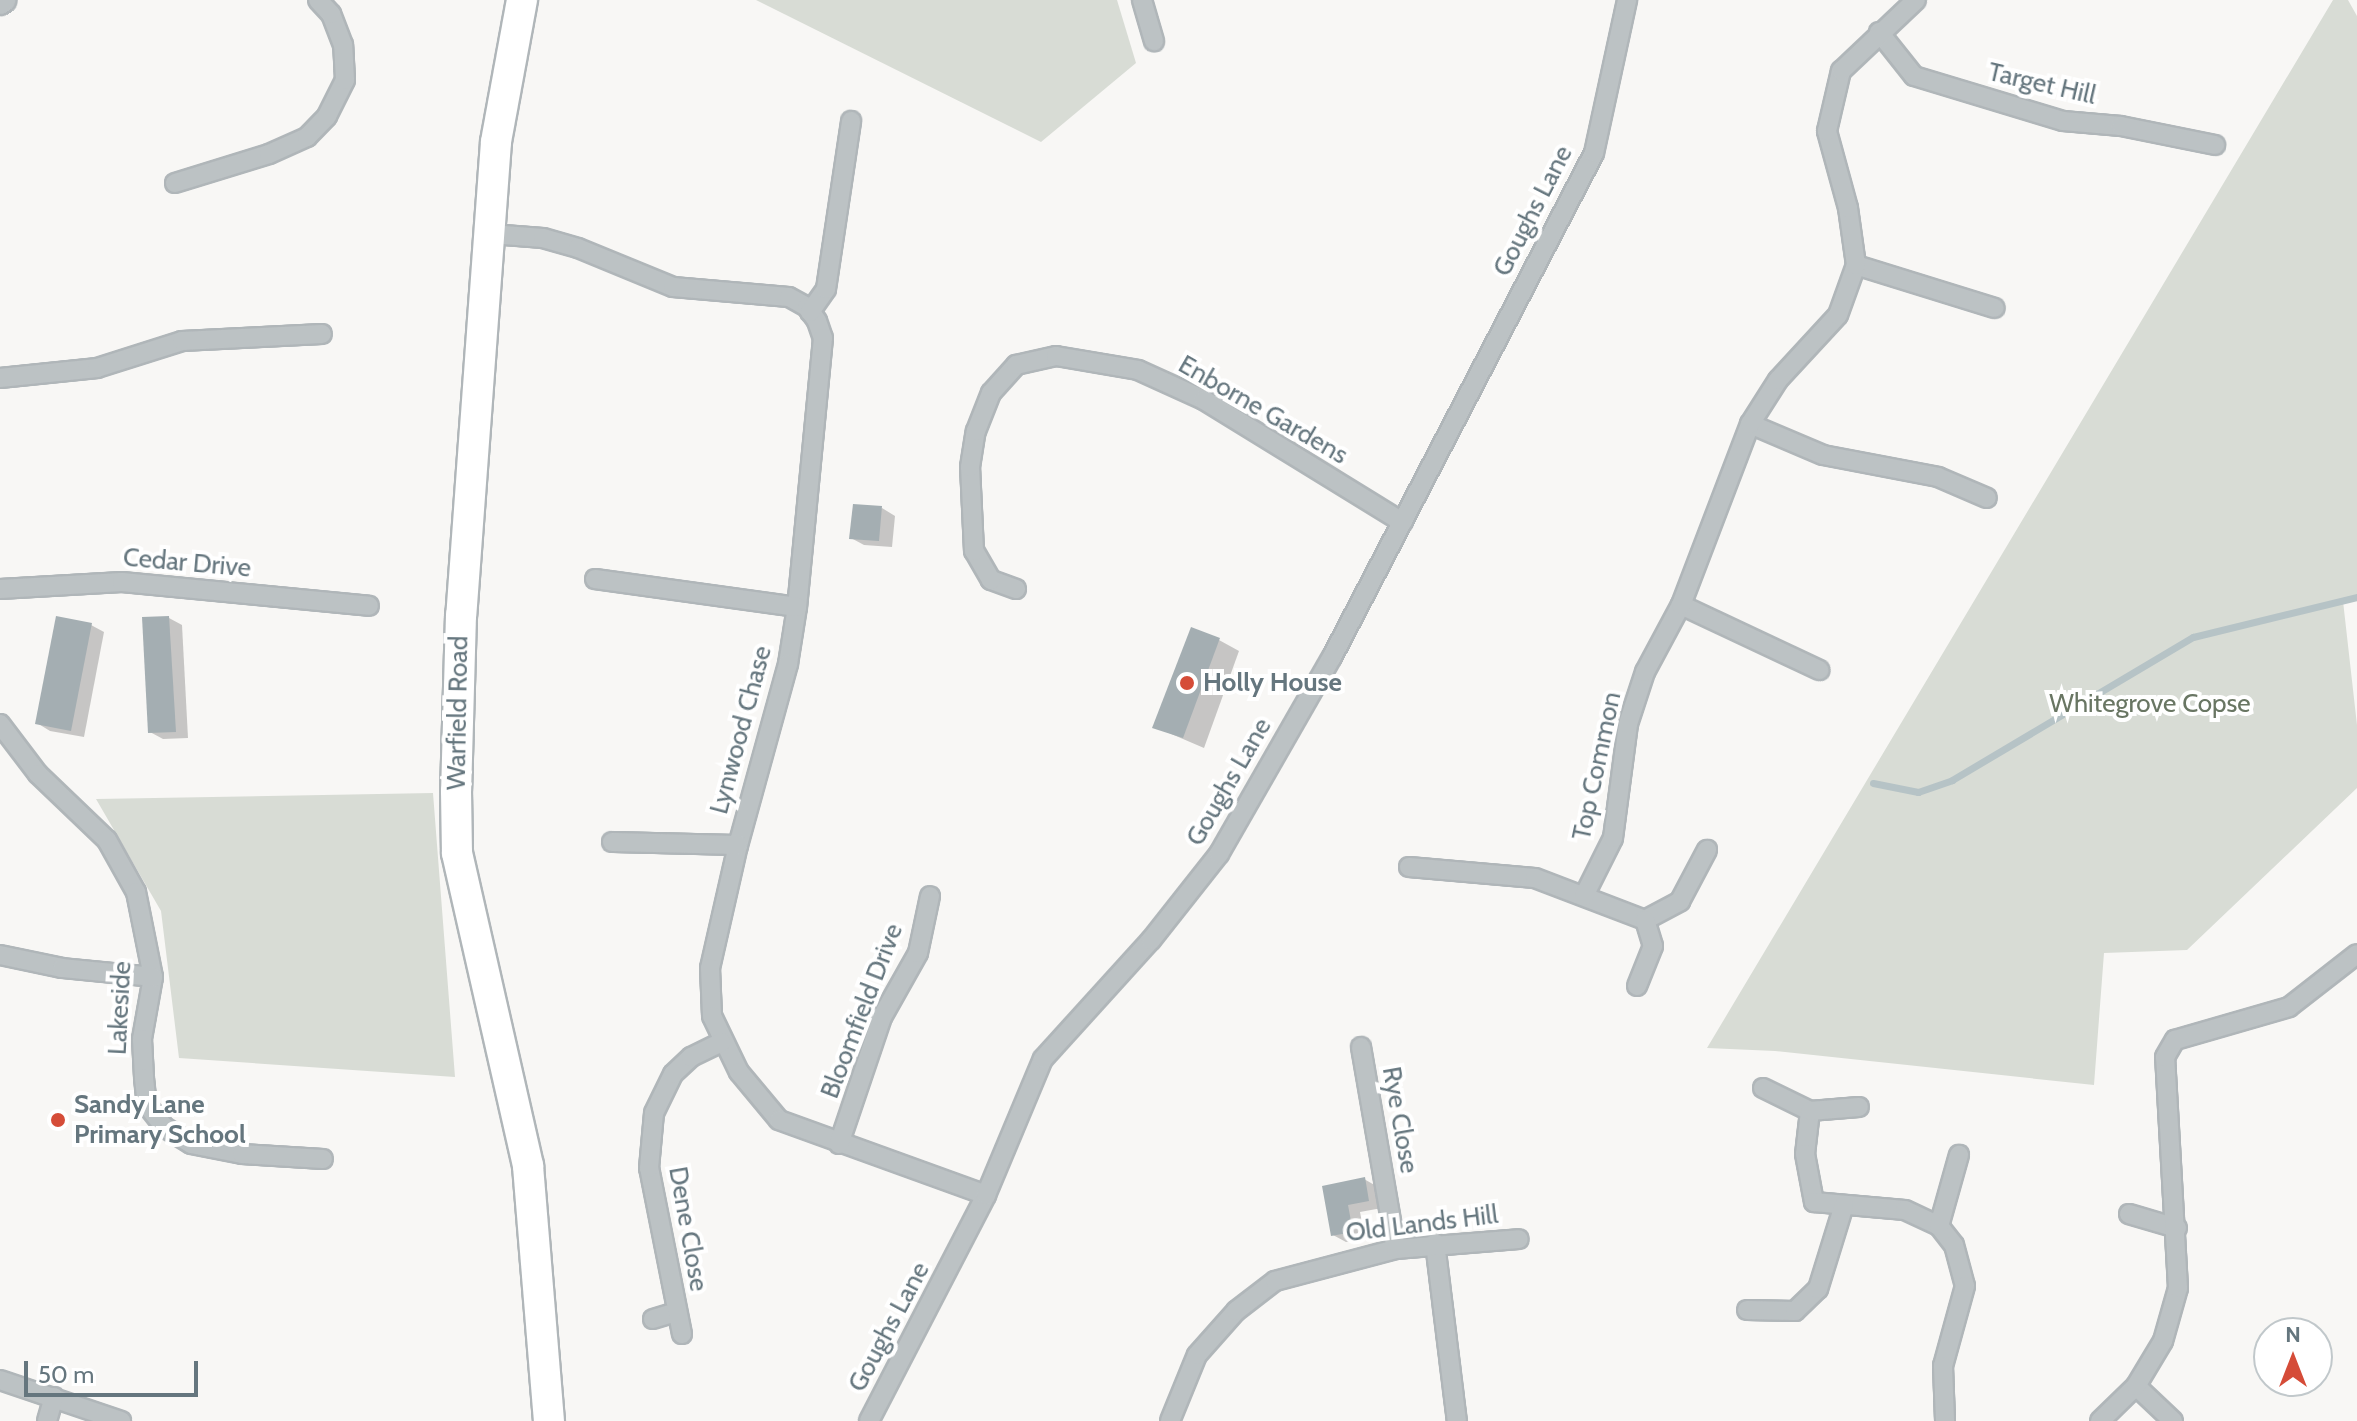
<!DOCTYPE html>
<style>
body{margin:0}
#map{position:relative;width:2357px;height:1421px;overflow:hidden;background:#f8f7f5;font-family:Cabin,sans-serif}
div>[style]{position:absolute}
.green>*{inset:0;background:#d8dcd5}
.shadow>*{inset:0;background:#0003}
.stream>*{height:7px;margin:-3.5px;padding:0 3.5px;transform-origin:3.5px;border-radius:3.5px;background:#b6c3c6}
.building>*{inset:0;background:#a4aeb2}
.roads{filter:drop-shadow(2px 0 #b0b6b9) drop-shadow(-2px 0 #b0b6b9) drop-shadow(0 2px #b0b6b9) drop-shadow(0 -2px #b0b6b9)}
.minor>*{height:18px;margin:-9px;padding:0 9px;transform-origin:9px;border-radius:9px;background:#bcc2c4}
.tertiary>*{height:24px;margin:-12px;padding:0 12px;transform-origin:12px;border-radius:12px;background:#bcc2c4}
.primary>*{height:30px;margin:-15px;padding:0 15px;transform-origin:15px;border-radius:15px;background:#fff}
.dots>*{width:22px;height:22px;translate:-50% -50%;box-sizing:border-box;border:4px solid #fff;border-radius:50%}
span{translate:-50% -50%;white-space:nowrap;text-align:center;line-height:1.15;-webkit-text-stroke:8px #fff;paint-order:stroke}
.street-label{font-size:26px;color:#65767e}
.poi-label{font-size:26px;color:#65767e;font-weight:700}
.left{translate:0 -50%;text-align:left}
.park-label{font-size:26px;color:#697663}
.north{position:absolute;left:2253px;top:1317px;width:80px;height:80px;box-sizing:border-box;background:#fff;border:2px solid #c1c8cb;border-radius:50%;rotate:0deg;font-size:22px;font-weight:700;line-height:32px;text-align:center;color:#65767e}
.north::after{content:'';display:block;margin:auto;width:28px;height:36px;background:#d54c38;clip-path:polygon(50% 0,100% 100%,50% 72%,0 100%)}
.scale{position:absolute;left:24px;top:1361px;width:174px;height:36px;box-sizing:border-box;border:4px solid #65767e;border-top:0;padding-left:10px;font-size:24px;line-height:28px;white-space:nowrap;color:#65767e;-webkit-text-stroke:6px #fff;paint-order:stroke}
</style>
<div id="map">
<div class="green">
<div style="clip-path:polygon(756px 0,1117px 0,1136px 63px,1041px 142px)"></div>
<div style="clip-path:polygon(2333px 0,2348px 0,2357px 16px,2357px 598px,2343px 601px,2357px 725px,2357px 788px,2187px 950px,2104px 953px,2094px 1085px,1775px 1051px,1707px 1048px)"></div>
<div style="clip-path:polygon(433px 793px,455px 1077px,179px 1058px,161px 911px,96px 799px)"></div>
</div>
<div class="shadow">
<div style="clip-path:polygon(882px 508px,895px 516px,892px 547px,864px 545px,851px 538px)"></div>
<div style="clip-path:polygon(169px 618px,182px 625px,188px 738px,163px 739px,150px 732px)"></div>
<div style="clip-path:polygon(91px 625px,104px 632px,84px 737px,50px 731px,37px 723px)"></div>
<div style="clip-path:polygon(1219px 640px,1239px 651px,1204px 748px,1155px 727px)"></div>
<div style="clip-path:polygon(1364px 1179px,1378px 1187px,1382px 1208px,1360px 1212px,1365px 1239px,1346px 1242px,1333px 1235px,1324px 1187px)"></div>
</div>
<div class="stream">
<div style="left:1873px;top:783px;width:46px;rotate:11.3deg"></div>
<div style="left:1918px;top:792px;width:36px;rotate:-19deg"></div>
<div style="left:1952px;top:780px;width:280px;rotate:-30.7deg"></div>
<div style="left:2193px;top:637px;width:169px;rotate:-13.7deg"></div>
</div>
<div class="building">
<div style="clip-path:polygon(853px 504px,882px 506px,879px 541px,849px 539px)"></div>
<div style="clip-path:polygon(56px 616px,92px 623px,71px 731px,35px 724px)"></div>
<div style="clip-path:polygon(169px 616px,176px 732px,148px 733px,142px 617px)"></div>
<div style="clip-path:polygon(1191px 627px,1220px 638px,1183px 738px,1152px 728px)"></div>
<div style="clip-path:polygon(1365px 1177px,1369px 1201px,1348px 1205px,1353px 1232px,1331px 1236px,1322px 1186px)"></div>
</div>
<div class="roads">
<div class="minor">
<div style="left:1142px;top:0;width:43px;rotate:73.7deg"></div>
<div style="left:1879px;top:32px;width:56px;rotate:51.5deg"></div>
<div style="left:1914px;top:76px;width:156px;rotate:16.8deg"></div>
<div style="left:2063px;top:121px;width:58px;rotate:4.9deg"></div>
<div style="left:2121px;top:126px;width:96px;rotate:11.4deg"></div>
<div style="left:175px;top:183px;width:98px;rotate:-17.1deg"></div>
<div style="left:269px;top:154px;width:42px;rotate:-24.1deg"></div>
<div style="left:307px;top:137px;width:29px;rotate:-46deg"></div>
<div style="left:327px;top:116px;width:40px;rotate:-63.4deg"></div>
<div style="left:345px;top:80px;width:35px;rotate:-93deg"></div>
<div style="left:343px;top:45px;width:33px;rotate:-111deg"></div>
<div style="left:331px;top:14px;width:19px;rotate:-133deg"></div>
<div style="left:491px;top:234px;width:52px;rotate:4.4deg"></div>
<div style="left:543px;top:238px;width:36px;rotate:16deg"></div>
<div style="left:578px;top:248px;width:103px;rotate:22.3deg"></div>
<div style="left:673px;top:287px;width:116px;rotate:4.9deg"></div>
<div style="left:789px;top:297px;width:21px;rotate:29deg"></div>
<div style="left:807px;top:307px;width:17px;rotate:54deg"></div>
<div style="left:817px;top:321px;width:18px;rotate:71deg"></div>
<div style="left:823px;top:338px;width:270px;rotate:95.5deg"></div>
<div style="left:797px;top:607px;width:58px;rotate:99deg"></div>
<div style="left:788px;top:664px;width:188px;rotate:105.4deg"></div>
<div style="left:738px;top:845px;width:126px;rotate:102.8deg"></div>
<div style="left:710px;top:968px;width:48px;rotate:87.6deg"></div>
<div style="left:712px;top:1016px;width:62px;rotate:64.3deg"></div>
<div style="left:739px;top:1072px;width:62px;rotate:50.2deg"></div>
<div style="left:779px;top:1120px;width:220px;rotate:19.9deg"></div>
<div style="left:1856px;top:265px;width:145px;rotate:17.2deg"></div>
<div style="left:810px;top:312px;width:28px;rotate:-55deg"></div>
<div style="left:826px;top:289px;width:170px;rotate:-81.5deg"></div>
<div style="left:0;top:378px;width:98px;rotate:-5.9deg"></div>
<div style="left:97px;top:368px;width:89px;rotate:-17.6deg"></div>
<div style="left:182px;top:341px;width:140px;rotate:-2.9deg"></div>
<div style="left:1750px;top:424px;width:79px;rotate:23deg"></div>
<div style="left:1823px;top:455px;width:117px;rotate:10.8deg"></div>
<div style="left:1938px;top:477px;width:53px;rotate:23.2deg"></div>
<div style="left:595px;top:579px;width:204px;rotate:7.9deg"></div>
<div style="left:0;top:589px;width:122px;rotate:-3.3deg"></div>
<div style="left:122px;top:582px;width:248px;rotate:5.5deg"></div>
<div style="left:1016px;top:589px;width:27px;rotate:-160deg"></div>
<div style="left:991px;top:580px;width:34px;rotate:-120deg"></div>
<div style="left:974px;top:551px;width:84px;rotate:-92.7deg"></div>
<div style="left:970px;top:467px;width:36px;rotate:-81deg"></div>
<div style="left:976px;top:431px;width:41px;rotate:-68.5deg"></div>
<div style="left:991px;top:393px;width:38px;rotate:-48deg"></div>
<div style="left:1016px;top:365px;width:41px;rotate:-12.7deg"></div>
<div style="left:1056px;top:356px;width:83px;rotate:9.7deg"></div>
<div style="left:1138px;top:370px;width:72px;rotate:24.4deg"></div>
<div style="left:1204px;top:400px;width:233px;rotate:31.6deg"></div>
<div style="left:1681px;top:605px;width:153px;rotate:25.2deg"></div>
<div style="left:0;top:724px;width:63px;rotate:52.8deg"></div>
<div style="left:38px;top:774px;width:95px;rotate:43.7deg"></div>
<div style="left:107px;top:840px;width:60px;rotate:60.9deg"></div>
<div style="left:136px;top:892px;width:87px;rotate:78.7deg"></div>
<div style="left:153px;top:977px;width:63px;rotate:100.1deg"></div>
<div style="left:142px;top:1039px;width:39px;rotate:87deg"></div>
<div style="left:144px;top:1078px;width:27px;rotate:84deg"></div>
<div style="left:147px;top:1105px;width:28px;rotate:52deg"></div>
<div style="left:164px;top:1127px;width:32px;rotate:32deg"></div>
<div style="left:191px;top:1144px;width:52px;rotate:11.1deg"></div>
<div style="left:242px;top:1154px;width:81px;rotate:3.5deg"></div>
<div style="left:612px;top:842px;width:126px;rotate:1.4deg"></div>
<div style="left:1409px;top:867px;width:126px;rotate:5deg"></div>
<div style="left:1535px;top:878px;width:118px;rotate:20.9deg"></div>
<div style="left:1645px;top:920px;width:40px;rotate:-28deg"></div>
<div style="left:1680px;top:901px;width:58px;rotate:-62.1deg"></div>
<div style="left:1584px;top:896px;width:65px;rotate:-63.4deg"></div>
<div style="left:1613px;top:838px;width:115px;rotate:-82.5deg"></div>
<div style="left:1628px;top:724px;width:55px;rotate:-71.9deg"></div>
<div style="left:1645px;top:672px;width:76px;rotate:-61.8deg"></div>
<div style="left:1681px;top:605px;width:194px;rotate:-69.1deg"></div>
<div style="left:1750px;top:424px;width:52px;rotate:-57.5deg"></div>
<div style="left:1778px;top:380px;width:88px;rotate:-47.3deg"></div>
<div style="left:1838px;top:315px;width:53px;rotate:-70.2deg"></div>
<div style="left:1856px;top:265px;width:58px;rotate:-98deg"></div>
<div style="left:1848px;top:208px;width:80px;rotate:-105.3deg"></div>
<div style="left:1827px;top:131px;width:62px;rotate:-76.9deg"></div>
<div style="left:1841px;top:71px;width:103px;rotate:-43.4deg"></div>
<div style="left:0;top:955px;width:63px;rotate:11.8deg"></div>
<div style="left:62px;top:968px;width:91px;rotate:5.6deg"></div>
<div style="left:1637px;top:986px;width:43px;rotate:-68.2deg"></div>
<div style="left:1653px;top:946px;width:27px;rotate:-107deg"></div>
<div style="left:1361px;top:1047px;width:205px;rotate:80.2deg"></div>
<div style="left:1763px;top:1088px;width:52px;rotate:26.1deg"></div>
<div style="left:1810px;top:1111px;width:43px;rotate:96.6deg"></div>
<div style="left:1805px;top:1154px;width:49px;rotate:79.4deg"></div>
<div style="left:1814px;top:1202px;width:91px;rotate:5deg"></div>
<div style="left:1905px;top:1210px;width:38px;rotate:25deg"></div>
<div style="left:1939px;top:1226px;width:24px;rotate:52deg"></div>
<div style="left:1954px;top:1245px;width:42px;rotate:75deg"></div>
<div style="left:1965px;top:1286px;width:83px;rotate:105.4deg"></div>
<div style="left:1943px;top:1366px;width:55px;rotate:87.9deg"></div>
<div style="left:1810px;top:1111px;width:49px;rotate:-4.7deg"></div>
<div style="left:839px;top:1144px;width:134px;rotate:-71.3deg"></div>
<div style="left:882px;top:1017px;width:73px;rotate:-60.6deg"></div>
<div style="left:918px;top:953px;width:58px;rotate:-78.1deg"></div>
<div style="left:2129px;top:1214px;width:50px;rotate:16.3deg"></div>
<div style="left:1939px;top:1226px;width:74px;rotate:-74.3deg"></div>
<div style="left:1435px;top:1243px;width:179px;rotate:83deg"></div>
<div style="left:1747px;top:1310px;width:48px;rotate:1.2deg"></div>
<div style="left:1795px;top:1311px;width:32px;rotate:-44deg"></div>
<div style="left:1818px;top:1289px;width:88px;rotate:-72.8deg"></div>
<div style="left:653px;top:1319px;width:24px;rotate:-17deg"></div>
<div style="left:682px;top:1334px;width:169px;rotate:-101.2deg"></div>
<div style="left:649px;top:1168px;width:55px;rotate:-84.8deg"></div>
<div style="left:654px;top:1113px;width:43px;rotate:-64deg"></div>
<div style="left:673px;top:1074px;width:25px;rotate:-43deg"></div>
<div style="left:691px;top:1057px;width:34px;rotate:-26deg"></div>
<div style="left:0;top:1380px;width:128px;rotate:18.7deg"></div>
<div style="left:2136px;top:1386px;width:51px;rotate:43.4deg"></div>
<div style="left:47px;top:1421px;width:25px;rotate:-74deg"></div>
<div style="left:869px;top:1421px;width:254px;rotate:-62.6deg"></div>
<div style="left:986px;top:1195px;width:147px;rotate:-67.3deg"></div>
<div style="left:1043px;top:1059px;width:161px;rotate:-47.8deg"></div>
<div style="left:1151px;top:940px;width:110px;rotate:-51.7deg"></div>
<div style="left:1219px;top:854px;width:227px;rotate:-60.2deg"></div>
<div style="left:1332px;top:657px;width:568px;rotate:-62.53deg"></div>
<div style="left:1594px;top:153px;width:157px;rotate:-77.8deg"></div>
<div style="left:1170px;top:1421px;width:71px;rotate:-67.8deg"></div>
<div style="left:1197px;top:1355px;width:59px;rotate:-48.4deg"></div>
<div style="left:1236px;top:1311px;width:49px;rotate:-37.6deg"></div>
<div style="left:1275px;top:1281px;width:125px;rotate:-14.8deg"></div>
<div style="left:1396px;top:1249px;width:123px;rotate:-4.6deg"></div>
<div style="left:2100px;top:1421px;width:50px;rotate:-44.2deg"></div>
<div style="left:2136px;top:1386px;width:52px;rotate:-59deg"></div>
<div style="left:2163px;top:1341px;width:55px;rotate:-74.2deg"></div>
<div style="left:2178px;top:1288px;width:231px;rotate:-93.2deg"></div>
<div style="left:2165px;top:1057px;width:20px;rotate:-60deg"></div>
<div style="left:2175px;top:1040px;width:119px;rotate:-16.1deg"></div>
<div style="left:2289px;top:1007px;width:86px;rotate:-37.9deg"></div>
</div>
<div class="tertiary">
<div style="left:0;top:2px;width:4px;rotate:-34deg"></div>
</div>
<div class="primary">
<div style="left:522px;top:0;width:144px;rotate:100.4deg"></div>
<div style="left:496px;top:142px;width:474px;rotate:94.2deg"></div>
<div style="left:461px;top:615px;width:176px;rotate:91.6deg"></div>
<div style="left:456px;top:791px;width:62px;rotate:89.1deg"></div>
<div style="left:457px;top:853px;width:321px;rotate:77.2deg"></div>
<div style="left:528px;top:1166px;width:256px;rotate:85.3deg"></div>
</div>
</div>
<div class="dots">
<div style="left:1187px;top:683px;background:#d54c38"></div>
<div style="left:58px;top:1120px;background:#d54c38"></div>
</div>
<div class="street-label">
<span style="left:2042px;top:84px;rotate:13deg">Target Hill</span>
<span style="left:1533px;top:211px;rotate:-63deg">Goughs Lane</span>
<span style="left:1263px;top:410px;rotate:30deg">Enborne Gardens</span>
<span style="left:187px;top:563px;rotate:5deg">Cedar Drive</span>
<span style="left:458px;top:713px;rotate:-89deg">Warfield Road</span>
<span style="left:741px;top:730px;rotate:-75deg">Lynwood Chase</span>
<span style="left:1597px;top:766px;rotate:-78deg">Top Common</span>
<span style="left:1229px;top:782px;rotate:-60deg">Goughs Lane</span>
<span style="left:120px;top:1008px;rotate:-87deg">Lakeside</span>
<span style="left:862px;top:1011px;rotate:-69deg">Bloomfield Drive</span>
<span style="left:1400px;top:1120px;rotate:80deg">Rye Close</span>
<span style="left:1422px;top:1224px;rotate:-7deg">Old Lands Hill</span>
<span style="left:688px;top:1229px;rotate:80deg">Dene Close</span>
<span style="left:889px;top:1327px;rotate:-62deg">Goughs Lane</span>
</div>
<div class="poi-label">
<span class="left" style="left:1203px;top:683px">Holly House</span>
<span class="left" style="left:74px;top:1120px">Sandy Lane<br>Primary School</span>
</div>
<div class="park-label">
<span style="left:2150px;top:704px">Whitegrove Copse</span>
</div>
<div class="north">N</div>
<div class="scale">50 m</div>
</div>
